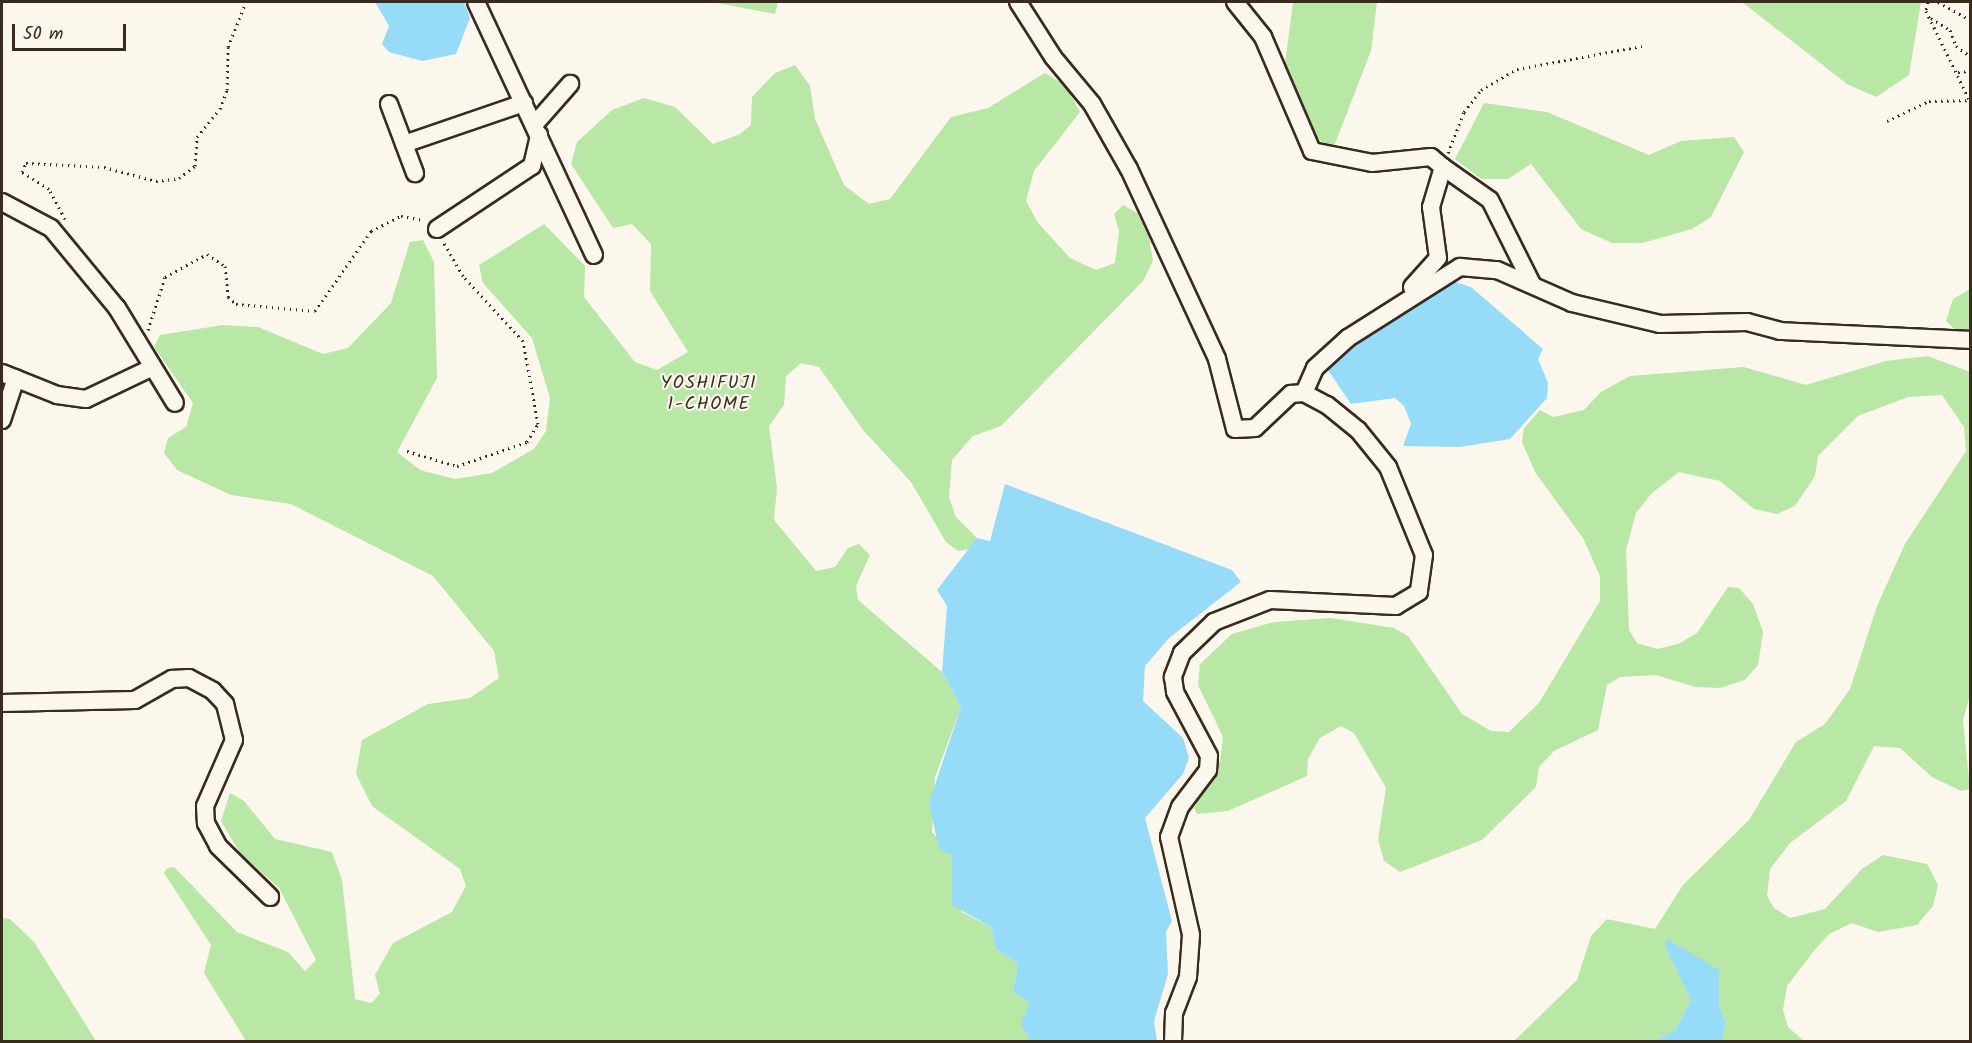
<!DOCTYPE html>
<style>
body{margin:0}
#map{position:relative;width:1972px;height:1043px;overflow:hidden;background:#fbf7ec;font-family:Kalam,sans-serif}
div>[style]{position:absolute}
.green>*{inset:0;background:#b8e7a6}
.water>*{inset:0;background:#96dbf8}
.path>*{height:3px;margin-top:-1.5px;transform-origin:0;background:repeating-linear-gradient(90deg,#3b2a1e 0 1.5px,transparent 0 6px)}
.roads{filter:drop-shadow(2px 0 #3b2a1e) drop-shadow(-2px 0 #3b2a1e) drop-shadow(0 2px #3b2a1e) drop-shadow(0 -2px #3b2a1e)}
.minor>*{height:16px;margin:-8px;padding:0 8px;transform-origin:8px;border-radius:8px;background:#fbf7ec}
span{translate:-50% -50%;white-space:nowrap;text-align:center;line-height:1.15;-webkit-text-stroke:4.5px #fbf7ec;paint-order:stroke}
.neighbourhood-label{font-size:18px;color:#3b2a1e;letter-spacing:1.5px}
.frame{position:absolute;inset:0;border:3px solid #3b2a1e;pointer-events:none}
.scale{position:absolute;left:12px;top:24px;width:114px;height:27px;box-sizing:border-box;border:3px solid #3b2a1e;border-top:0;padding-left:8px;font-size:18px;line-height:21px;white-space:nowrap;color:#3b2a1e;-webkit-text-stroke:4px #fbf7ec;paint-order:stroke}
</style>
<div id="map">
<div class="green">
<div style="clip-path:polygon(712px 2px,778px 2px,775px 14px)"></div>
<div style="clip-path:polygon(1293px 2px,1377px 2px,1371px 51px,1334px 146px,1327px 147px,1313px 133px,1285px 64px)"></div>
<div style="clip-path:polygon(1742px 2px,1921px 2px,1909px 75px,1876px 97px,1847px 84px)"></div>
<div style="clip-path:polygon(795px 65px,810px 86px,815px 119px,844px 185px,869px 204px,890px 199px,951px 117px,988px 108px,1045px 73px,1066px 86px,1080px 112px,1034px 171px,1026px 201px,1038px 223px,1070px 258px,1096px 270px,1115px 263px,1119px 232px,1114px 214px,1123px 205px,1137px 213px,1149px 238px,1153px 261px,1143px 281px,1001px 426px,973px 436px,952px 460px,949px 498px,956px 517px,977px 538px,973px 549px,958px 551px,946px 542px,911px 482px,863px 430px,819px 367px,801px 363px,786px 376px,784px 405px,769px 426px,777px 488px,774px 520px,816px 571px,835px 567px,848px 548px,859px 544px,870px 555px,856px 586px,858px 600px,942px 672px,961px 707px,935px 777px,932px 832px,952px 855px,962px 912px,991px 927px,996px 949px,1018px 964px,1013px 991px,1029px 1003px,1030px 1041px,246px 1041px,204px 973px,211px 945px,164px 873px,167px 868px,174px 867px,237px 932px,288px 952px,305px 971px,316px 960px,279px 888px,240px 853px,221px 821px,230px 793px,244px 801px,275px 839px,332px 852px,342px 880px,355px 999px,371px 1003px,380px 994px,375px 975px,393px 943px,452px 912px,466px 886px,460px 869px,372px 806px,356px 774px,362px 740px,428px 704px,470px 698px,499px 678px,494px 651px,433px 576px,291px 504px,231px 495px,177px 470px,164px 453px,168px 438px,186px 427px,193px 403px,154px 347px,160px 335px,223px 325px,258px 327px,323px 354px,348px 348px,391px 303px,410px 242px,423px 240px,434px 262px,437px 378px,397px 452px,420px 470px,455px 479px,492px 473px,534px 449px,546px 431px,550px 398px,532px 338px,483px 283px,479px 265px,544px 224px,585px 266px,584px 297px,635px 362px,657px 370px,688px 352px,650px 291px,651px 244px,632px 224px,613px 228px,571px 164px,577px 142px,612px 110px,644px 98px,675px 107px,713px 144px,740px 134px,751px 125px,752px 97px,775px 73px)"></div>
<div style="clip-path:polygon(1484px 103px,1547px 112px,1649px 155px,1681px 141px,1734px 137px,1744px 152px,1711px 217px,1692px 229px,1642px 243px,1612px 243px,1581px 229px,1531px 164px,1508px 179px,1481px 179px,1455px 159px)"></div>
<div style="clip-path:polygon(1970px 289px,1970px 344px,1946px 321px,1953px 299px)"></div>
<div style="clip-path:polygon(1928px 356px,1970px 372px,1970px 695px,1963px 720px,1970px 789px,1961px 791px,1932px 777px,1900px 748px,1874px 746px,1846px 801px,1790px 843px,1770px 869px,1767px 896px,1774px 908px,1790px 918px,1825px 909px,1862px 869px,1883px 855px,1927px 864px,1938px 885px,1933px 906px,1917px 925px,1878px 932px,1852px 923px,1829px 934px,1813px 952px,1787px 986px,1783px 1010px,1788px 1027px,1804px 1041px,1721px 1041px,1726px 1024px,1719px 1005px,1719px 970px,1665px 946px,1691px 1000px,1675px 1030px,1655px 1041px,1514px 1041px,1577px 980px,1591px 936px,1607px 919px,1655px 929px,1683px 885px,1749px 820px,1796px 742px,1825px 724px,1850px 689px,1877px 606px,1905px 544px,1966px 451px,1964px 427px,1942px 395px,1908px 397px,1858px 416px,1818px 456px,1815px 476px,1795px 506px,1777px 514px,1754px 509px,1720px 481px,1679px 472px,1652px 493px,1636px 513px,1626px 550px,1629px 630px,1637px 643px,1657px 649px,1678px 644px,1697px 633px,1728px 587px,1739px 588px,1753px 604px,1763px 632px,1758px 665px,1745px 680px,1720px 688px,1695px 687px,1656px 675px,1620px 677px,1607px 685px,1598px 730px,1554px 751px,1539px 767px,1536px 787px,1482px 840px,1400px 872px,1384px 861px,1378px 839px,1386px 788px,1354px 733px,1341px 726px,1320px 738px,1308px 759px,1307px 776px,1228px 811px,1197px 814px,1194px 808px,1220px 762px,1223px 737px,1198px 685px,1200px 664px,1232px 634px,1274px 622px,1331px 618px,1394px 628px,1408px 636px,1462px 714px,1491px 731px,1509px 732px,1539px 703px,1600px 601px,1600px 576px,1583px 538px,1535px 472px,1522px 442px,1524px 428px,1540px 410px,1553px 417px,1584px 410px,1601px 392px,1630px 376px,1744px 367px,1806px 385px,1886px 361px)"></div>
<div style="clip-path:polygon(2px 918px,10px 919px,34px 942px,96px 1041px,2px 1041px)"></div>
</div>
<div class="water">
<div style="clip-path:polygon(375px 2px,464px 2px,470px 18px,456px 54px,422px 61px,389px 52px,382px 44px,389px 26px)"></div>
<div style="clip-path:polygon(1455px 282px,1471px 287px,1543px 349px,1538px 359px,1548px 383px,1547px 398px,1510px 439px,1460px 447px,1403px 446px,1411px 424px,1404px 406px,1395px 398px,1351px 404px,1328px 370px,1375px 329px)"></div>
<div style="clip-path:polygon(1005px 484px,1232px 570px,1241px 582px,1169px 638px,1145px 666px,1143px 701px,1183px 738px,1189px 758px,1183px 774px,1145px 818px,1172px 921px,1166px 932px,1168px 974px,1154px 1021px,1157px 1041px,1030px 1041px,1021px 1024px,1029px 1003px,1013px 991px,1018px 964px,996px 949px,991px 927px,952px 905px,952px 855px,939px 849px,929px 803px,961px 707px,942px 672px,947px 606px,937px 590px,977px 538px,990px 541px)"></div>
<div style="clip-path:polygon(1667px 939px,1719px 970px,1719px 1005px,1726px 1024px,1721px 1041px,1655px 1041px,1675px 1030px,1691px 1000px,1665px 946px)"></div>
</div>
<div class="path">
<div style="left:1928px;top:2px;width:9px;rotate:103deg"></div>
<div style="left:1926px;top:11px;width:98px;rotate:64deg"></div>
<div style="left:1938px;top:2px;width:37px;rotate:29deg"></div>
<div style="left:1931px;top:18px;width:22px;rotate:32deg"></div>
<div style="left:1950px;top:30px;width:17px;rotate:69deg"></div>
<div style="left:1956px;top:46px;width:17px;rotate:36deg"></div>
<div style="left:1958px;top:72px;width:12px;rotate:-5deg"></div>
<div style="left:1887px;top:121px;width:47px;rotate:-25.5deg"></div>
<div style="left:1929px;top:101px;width:41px;rotate:-1.4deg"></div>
<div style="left:1448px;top:153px;width:44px;rotate:-68.7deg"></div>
<div style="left:1464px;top:112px;width:28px;rotate:-52deg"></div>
<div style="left:1481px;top:90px;width:42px;rotate:-30.3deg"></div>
<div style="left:1517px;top:69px;width:127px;rotate:-10.4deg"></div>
<div style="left:65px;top:219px;width:34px;rotate:-118deg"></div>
<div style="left:49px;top:189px;width:32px;rotate:-148deg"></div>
<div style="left:22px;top:172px;width:10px;rotate:-66deg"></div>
<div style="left:26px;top:163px;width:78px;rotate:2.9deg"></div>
<div style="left:104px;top:167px;width:54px;rotate:15.1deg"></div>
<div style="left:156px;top:181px;width:23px;rotate:-7deg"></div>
<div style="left:179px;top:178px;width:20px;rotate:-37deg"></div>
<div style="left:195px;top:166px;width:29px;rotate:-86deg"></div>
<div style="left:197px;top:137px;width:36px;rotate:-51deg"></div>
<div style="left:220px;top:109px;width:20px;rotate:-70deg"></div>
<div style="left:227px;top:90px;width:43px;rotate:-88.7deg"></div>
<div style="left:228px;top:47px;width:48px;rotate:-68.2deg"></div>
<div style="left:148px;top:330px;width:56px;rotate:-72.2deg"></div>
<div style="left:165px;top:277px;width:48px;rotate:-28.7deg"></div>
<div style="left:207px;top:254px;width:22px;rotate:34deg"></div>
<div style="left:225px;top:266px;width:31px;rotate:84deg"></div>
<div style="left:228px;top:297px;width:11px;rotate:41deg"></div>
<div style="left:236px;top:304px;width:79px;rotate:5.1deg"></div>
<div style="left:315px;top:311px;width:98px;rotate:-55deg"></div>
<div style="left:371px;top:231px;width:34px;rotate:-27deg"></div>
<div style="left:401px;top:216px;width:23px;rotate:10deg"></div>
<div style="left:407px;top:451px;width:52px;rotate:16.7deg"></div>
<div style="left:457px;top:466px;width:74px;rotate:-18.9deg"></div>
<div style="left:527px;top:442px;width:21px;rotate:-59deg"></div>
<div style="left:538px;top:424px;width:84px;rotate:-100.2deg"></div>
<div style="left:523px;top:341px;width:88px;rotate:-132.7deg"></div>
<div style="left:463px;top:276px;width:39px;rotate:-120deg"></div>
</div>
<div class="roads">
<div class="minor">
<div style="left:476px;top:2px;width:279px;rotate:65deg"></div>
<div style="left:1018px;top:2px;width:65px;rotate:57.5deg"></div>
<div style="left:1053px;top:57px;width:61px;rotate:50.3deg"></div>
<div style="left:1092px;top:104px;width:75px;rotate:60.4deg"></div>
<div style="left:1129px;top:169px;width:209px;rotate:65.1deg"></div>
<div style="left:1217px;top:359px;width:72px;rotate:75.6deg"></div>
<div style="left:1235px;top:429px;width:20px;rotate:-3deg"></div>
<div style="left:1255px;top:428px;width:50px;rotate:-43.4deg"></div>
<div style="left:1291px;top:394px;width:13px;rotate:-4deg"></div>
<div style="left:1304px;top:393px;width:26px;rotate:28deg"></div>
<div style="left:1327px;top:405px;width:40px;rotate:39deg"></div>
<div style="left:1358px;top:430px;width:48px;rotate:51deg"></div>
<div style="left:1388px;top:467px;width:95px;rotate:67.8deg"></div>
<div style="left:1424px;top:555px;width:37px;rotate:98deg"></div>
<div style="left:1419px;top:592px;width:27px;rotate:149deg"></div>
<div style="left:1396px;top:606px;width:126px;rotate:-177.3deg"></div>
<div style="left:1270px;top:600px;width:60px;rotate:158.6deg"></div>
<div style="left:1214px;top:622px;width:45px;rotate:135.9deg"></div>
<div style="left:1182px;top:653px;width:26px;rotate:111deg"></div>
<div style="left:1173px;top:677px;width:15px;rotate:82deg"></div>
<div style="left:1175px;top:692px;width:72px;rotate:62deg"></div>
<div style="left:1209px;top:756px;width:14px;rotate:94deg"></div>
<div style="left:1208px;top:770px;width:46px;rotate:127.1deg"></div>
<div style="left:1180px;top:807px;width:32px;rotate:110deg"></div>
<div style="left:1169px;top:837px;width:100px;rotate:77.3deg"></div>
<div style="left:1191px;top:935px;width:42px;rotate:94.1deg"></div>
<div style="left:1188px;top:977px;width:39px;rotate:111deg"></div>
<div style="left:1174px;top:1013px;width:29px;rotate:92deg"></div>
<div style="left:1235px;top:2px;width:45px;rotate:51.3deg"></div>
<div style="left:1263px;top:37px;width:124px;rotate:66.7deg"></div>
<div style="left:1312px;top:151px;width:61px;rotate:11.3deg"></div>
<div style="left:1372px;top:163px;width:59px;rotate:-5.8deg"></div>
<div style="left:1431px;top:157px;width:16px;rotate:40deg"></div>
<div style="left:1443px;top:167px;width:42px;rotate:106.7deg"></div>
<div style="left:1431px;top:207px;width:51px;rotate:82.2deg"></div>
<div style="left:1438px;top:258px;width:39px;rotate:132deg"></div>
<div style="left:389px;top:104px;width:74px;rotate:69.4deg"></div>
<div style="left:534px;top:125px;width:55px;rotate:-48.7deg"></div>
<div style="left:404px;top:144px;width:127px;rotate:-18.9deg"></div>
<div style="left:1443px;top:167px;width:57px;rotate:35.1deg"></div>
<div style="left:1490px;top:200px;width:94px;rotate:63.4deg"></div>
<div style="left:2px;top:202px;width:55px;rotate:28deg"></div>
<div style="left:51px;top:228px;width:104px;rotate:50.5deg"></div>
<div style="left:117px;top:308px;width:111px;rotate:58.6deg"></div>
<div style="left:437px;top:229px;width:114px;rotate:-33.6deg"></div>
<div style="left:532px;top:166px;width:32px;rotate:-77deg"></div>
<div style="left:2px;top:373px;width:59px;rotate:21.8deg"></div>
<div style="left:57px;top:395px;width:29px;rotate:8deg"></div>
<div style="left:86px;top:399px;width:74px;rotate:-25.5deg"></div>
<div style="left:1304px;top:393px;width:27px;rotate:-66deg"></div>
<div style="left:1315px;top:368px;width:45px;rotate:-42.3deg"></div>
<div style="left:1348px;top:338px;width:133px;rotate:-32.4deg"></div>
<div style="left:1460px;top:267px;width:37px;rotate:5deg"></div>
<div style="left:1497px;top:270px;width:82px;rotate:23.7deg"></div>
<div style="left:1572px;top:303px;width:90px;rotate:13.4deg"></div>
<div style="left:1660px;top:324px;width:87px;rotate:-1.3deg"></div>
<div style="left:1747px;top:322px;width:34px;rotate:15deg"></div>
<div style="left:1780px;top:331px;width:190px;rotate:2.7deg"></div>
<div style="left:2px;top:420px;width:44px;rotate:-71.6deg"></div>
<div style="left:2px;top:703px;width:133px;rotate:-1.3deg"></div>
<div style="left:135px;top:700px;width:43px;rotate:-29.6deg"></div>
<div style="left:172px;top:679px;width:17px;rotate:-3deg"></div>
<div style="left:189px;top:678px;width:27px;rotate:28deg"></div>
<div style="left:213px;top:691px;width:18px;rotate:47deg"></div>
<div style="left:225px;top:704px;width:37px;rotate:76deg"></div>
<div style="left:234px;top:740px;width:72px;rotate:113.7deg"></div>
<div style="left:205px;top:806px;width:17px;rotate:87deg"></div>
<div style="left:206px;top:823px;width:26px;rotate:62deg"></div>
<div style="left:218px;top:846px;width:73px;rotate:44.4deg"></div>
</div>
</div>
<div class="neighbourhood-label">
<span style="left:709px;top:395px">YOSHIFUJI<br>1-CHOME</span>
</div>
<div class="frame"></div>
<div class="scale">50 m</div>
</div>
